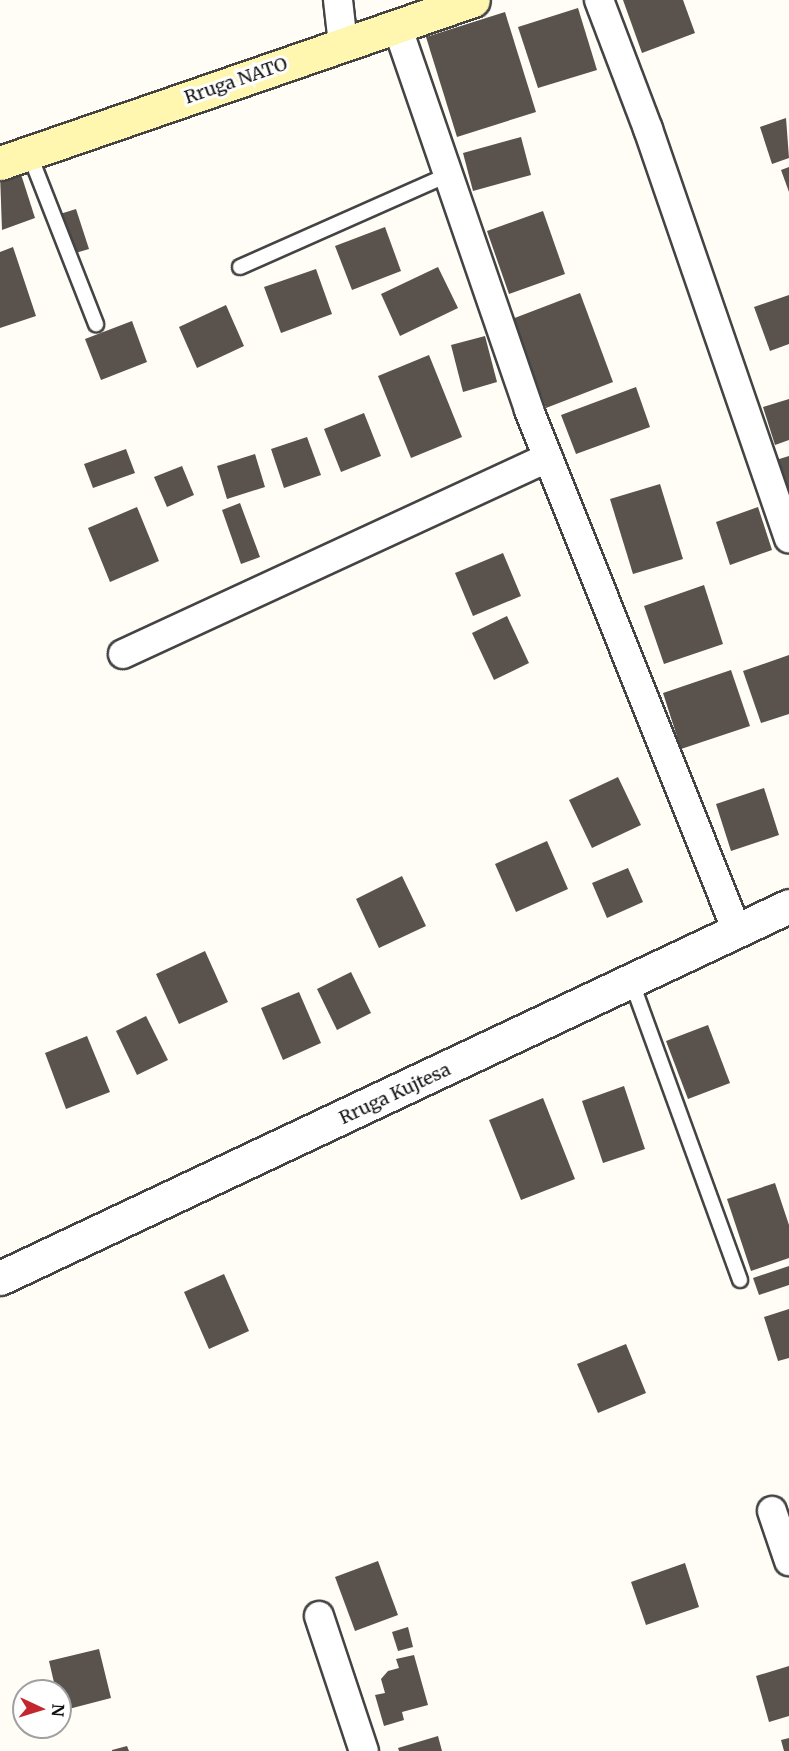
<!DOCTYPE html>
<style>
body{margin:0}
#map{position:relative;width:789px;height:1751px;overflow:hidden;background:#fffdf5;font-family:Merriweather,serif}
div>[style]{position:absolute}
.building>*{inset:0;background:#5a524d}
.roads{filter:drop-shadow(2px 0 #444) drop-shadow(-2px 0 #444) drop-shadow(0 2px #444) drop-shadow(0 -2px #444)}
.service>*{height:14px;margin:-7px;padding:0 7px;transform-origin:7px;border-radius:7px;background:#fff}
.minor>*{height:28px;margin:-14px;padding:0 14px;transform-origin:14px;border-radius:14px;background:#fff}
.tertiary>*{height:33px;margin:-16.5px;padding:0 16.5px;transform-origin:16.5px;border-radius:16.5px;background:#fff}
.secondary>*{height:33px;margin:-16.5px;padding:0 16.5px;transform-origin:16.5px;border-radius:16.5px;background:#fff6b0}
span{translate:-50% -50%;white-space:nowrap;text-align:center;line-height:1.15;-webkit-text-stroke:6px #fff;paint-order:stroke}
.street-label{font-size:18px;color:#111}
.north{position:absolute;left:12px;top:1679px;width:60px;height:60px;box-sizing:border-box;background:#fff;border:2px solid #a0a0a0;border-radius:50%;rotate:94deg;font-size:16px;font-weight:700;line-height:24px;text-align:center;color:#111}
.north::after{content:'';display:block;margin:auto;width:21px;height:27px;background:#c4262e;clip-path:polygon(50% 0,100% 100%,50% 72%,0 100%)}
</style>
<div id="map">
<div class="building">
<div style="clip-path:polygon(623px 0,683px 0,695px 33px,642px 53px)"></div>
<div style="clip-path:polygon(578px 8px,597px 70px,538px 88px,518px 27px)"></div>
<div style="clip-path:polygon(505px 12px,536px 112px,457px 137px,426px 37px)"></div>
<div style="clip-path:polygon(786px 118px,789px 158px,772px 164px,760px 127px)"></div>
<div style="clip-path:polygon(521px 137px,531px 175px,473px 191px,463px 153px)"></div>
<div style="clip-path:polygon(789px 167px,789px 192px,781px 170px)"></div>
<div style="clip-path:polygon(19px 168px,35px 218px,2px 230px,0 174px)"></div>
<div style="clip-path:polygon(76px 209px,89px 249px,72px 254px,60px 214px)"></div>
<div style="clip-path:polygon(543px 211px,565px 274px,509px 294px,487px 231px)"></div>
<div style="clip-path:polygon(385px 227px,401px 271px,352px 290px,335px 246px)"></div>
<div style="clip-path:polygon(13px 247px,36px 316px,0 328px,0 252px)"></div>
<div style="clip-path:polygon(438px 267px,458px 308px,400px 336px,381px 294px)"></div>
<div style="clip-path:polygon(316px 269px,332px 314px,281px 333px,264px 287px)"></div>
<div style="clip-path:polygon(580px 293px,613px 382px,546px 408px,512px 319px)"></div>
<div style="clip-path:polygon(789px 295px,789px 344px,770px 351px,754px 307px)"></div>
<div style="clip-path:polygon(226px 305px,244px 346px,197px 368px,179px 327px)"></div>
<div style="clip-path:polygon(132px 321px,147px 362px,101px 380px,85px 339px)"></div>
<div style="clip-path:polygon(485px 336px,497px 382px,463px 392px,451px 345px)"></div>
<div style="clip-path:polygon(429px 355px,462px 437px,411px 458px,378px 376px)"></div>
<div style="clip-path:polygon(636px 387px,650px 427px,576px 454px,561px 415px)"></div>
<div style="clip-path:polygon(789px 399px,789px 440px,775px 445px,763px 407px)"></div>
<div style="clip-path:polygon(364px 413px,381px 456px,341px 472px,324px 429px)"></div>
<div style="clip-path:polygon(307px 437px,321px 475px,284px 488px,271px 449px)"></div>
<div style="clip-path:polygon(126px 449px,135px 473px,93px 488px,84px 464px)"></div>
<div style="clip-path:polygon(255px 454px,265px 487px,227px 499px,217px 466px)"></div>
<div style="clip-path:polygon(789px 456px,789px 495px,776px 460px)"></div>
<div style="clip-path:polygon(182px 466px,194px 495px,167px 507px,154px 477px)"></div>
<div style="clip-path:polygon(660px 484px,683px 559px,633px 574px,610px 499px)"></div>
<div style="clip-path:polygon(240px 503px,260px 557px,241px 564px,222px 510px)"></div>
<div style="clip-path:polygon(137px 507px,159px 561px,110px 582px,88px 528px)"></div>
<div style="clip-path:polygon(758px 507px,772px 550px,730px 565px,716px 522px)"></div>
<div style="clip-path:polygon(503px 553px,521px 596px,473px 616px,455px 573px)"></div>
<div style="clip-path:polygon(704px 585px,723px 644px,664px 664px,644px 606px)"></div>
<div style="clip-path:polygon(507px 616px,529px 663px,494px 680px,472px 633px)"></div>
<div style="clip-path:polygon(789px 655px,789px 714px,761px 723px,743px 671px)"></div>
<div style="clip-path:polygon(731px 670px,750px 726px,681px 749px,663px 693px)"></div>
<div style="clip-path:polygon(618px 777px,641px 825px,592px 848px,569px 800px)"></div>
<div style="clip-path:polygon(764px 788px,779px 835px,731px 851px,716px 804px)"></div>
<div style="clip-path:polygon(547px 841px,568px 889px,516px 912px,495px 864px)"></div>
<div style="clip-path:polygon(628px 868px,643px 902px,607px 918px,592px 883px)"></div>
<div style="clip-path:polygon(402px 876px,426px 926px,379px 948px,356px 899px)"></div>
<div style="clip-path:polygon(205px 951px,228px 1002px,179px 1024px,156px 974px)"></div>
<div style="clip-path:polygon(351px 972px,371px 1013px,337px 1030px,317px 989px)"></div>
<div style="clip-path:polygon(299px 992px,321px 1043px,283px 1060px,261px 1008px)"></div>
<div style="clip-path:polygon(146px 1016px,168px 1060px,137px 1075px,116px 1031px)"></div>
<div style="clip-path:polygon(708px 1025px,730px 1083px,688px 1099px,666px 1041px)"></div>
<div style="clip-path:polygon(87px 1036px,110px 1092px,66px 1109px,45px 1053px)"></div>
<div style="clip-path:polygon(624px 1086px,645px 1149px,603px 1163px,582px 1101px)"></div>
<div style="clip-path:polygon(543px 1098px,575px 1179px,521px 1200px,489px 1120px)"></div>
<div style="clip-path:polygon(775px 1183px,789px 1225px,789px 1258px,751px 1271px,727px 1199px)"></div>
<div style="clip-path:polygon(789px 1266px,789px 1285px,759px 1295px,753px 1278px)"></div>
<div style="clip-path:polygon(224px 1274px,249px 1331px,209px 1349px,184px 1292px)"></div>
<div style="clip-path:polygon(789px 1309px,789px 1358px,778px 1361px,764px 1317px)"></div>
<div style="clip-path:polygon(626px 1344px,646px 1393px,598px 1413px,577px 1364px)"></div>
<div style="clip-path:polygon(378px 1561px,398px 1615px,355px 1631px,335px 1577px)"></div>
<div style="clip-path:polygon(685px 1563px,699px 1607px,646px 1625px,631px 1582px)"></div>
<div style="clip-path:polygon(408px 1627px,413px 1647px,398px 1651px,392px 1632px)"></div>
<div style="clip-path:polygon(99px 1649px,111px 1698px,61px 1711px,60px 1691px,56px 1691px,49px 1661px)"></div>
<div style="clip-path:polygon(414px 1655px,428px 1705px,402px 1712px,404px 1720px,384px 1726px,375px 1695px,385px 1693px,381px 1679px,388px 1671px,399px 1668px,396px 1659px)"></div>
<div style="clip-path:polygon(789px 1666px,789px 1716px,769px 1722px,756px 1676px)"></div>
<div style="clip-path:polygon(438px 1736px,442px 1751px,399px 1751px,398px 1748px)"></div>
<div style="clip-path:polygon(789px 1738px,789px 1751px,784px 1751px,781px 1740px)"></div>
<div style="clip-path:polygon(127px 1746px,129px 1751px,112px 1751px,112px 1750px)"></div>
</div>
<div class="roads">
<div class="service">
<div style="left:29px;top:153px;width:184px;rotate:68.6deg"></div>
<div style="left:240px;top:267px;width:227px;rotate:-23.9deg"></div>
<div style="left:632px;top:983px;width:316px;rotate:70deg"></div>
</div>
<div class="minor">
<div style="left:338px;top:0;width:44px;rotate:83.5deg"></div>
<div style="left:599px;top:0;width:138px;rotate:69.2deg"></div>
<div style="left:648px;top:129px;width:433px;rotate:71deg"></div>
<div style="left:397px;top:26px;width:406px;rotate:71deg"></div>
<div style="left:529px;top:410px;width:561px;rotate:68.24deg"></div>
<div style="left:123px;top:654px;width:468px;rotate:-24.8deg"></div>
<div style="left:772px;top:1511px;width:53px;rotate:71.2deg"></div>
<div style="left:319px;top:1616px;width:142px;rotate:71.6deg"></div>
</div>
<div class="tertiary">
<div style="left:0;top:1278px;width:872px;rotate:-25.24deg"></div>
</div>
<div class="secondary">
<div style="left:0;top:163px;width:500px;rotate:-19.01deg"></div>
</div>
</div>
<div class="street-label">
<span style="left:236px;top:81px;rotate:-19deg">Rruga NATO</span>
<span style="left:395px;top:1094px;rotate:-25deg">Rruga Kujtesa</span>
</div>
<div class="north">N</div>
</div>
